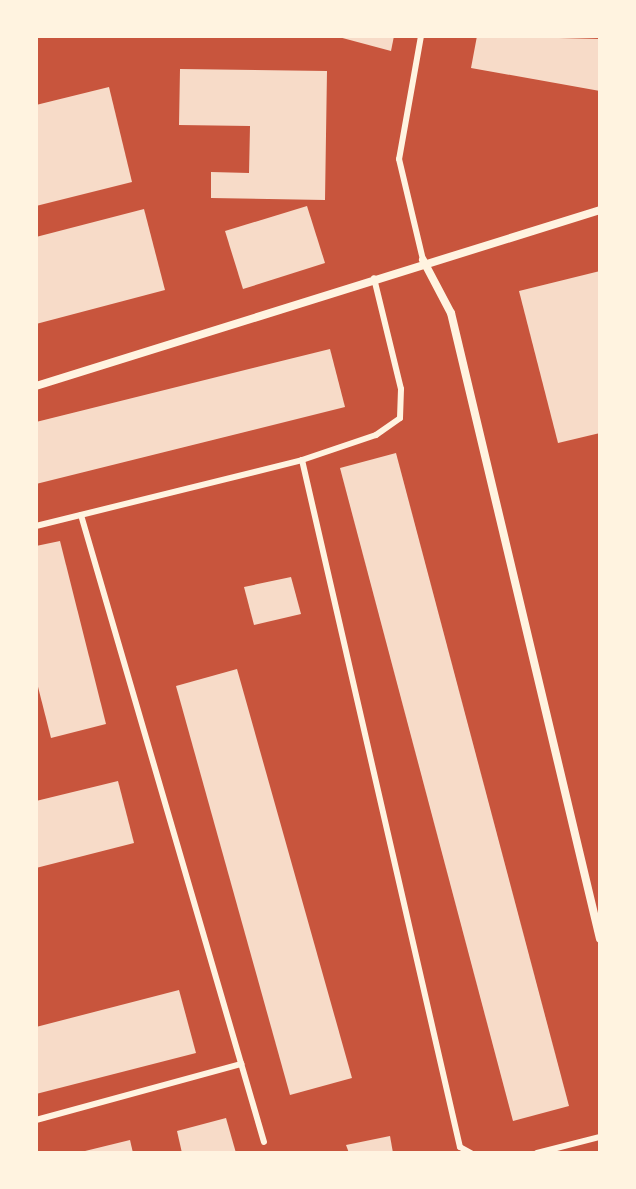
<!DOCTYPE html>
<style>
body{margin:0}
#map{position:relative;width:636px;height:1189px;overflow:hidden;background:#c8553d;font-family:Raleway,sans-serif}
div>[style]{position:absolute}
.building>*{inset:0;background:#f7dbc8}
.service>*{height:6px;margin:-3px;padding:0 3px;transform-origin:3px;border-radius:3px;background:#fff3e0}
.minor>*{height:8px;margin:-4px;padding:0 4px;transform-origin:4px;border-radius:4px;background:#fff3e0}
span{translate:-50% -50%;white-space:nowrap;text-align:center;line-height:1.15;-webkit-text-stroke:7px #fff3e0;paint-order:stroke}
.frame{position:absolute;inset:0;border:38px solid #fff3e0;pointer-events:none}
</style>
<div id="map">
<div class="building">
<div style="clip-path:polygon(335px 36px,394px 36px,391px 51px)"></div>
<div style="clip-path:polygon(477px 36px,600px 39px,600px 91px,471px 68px)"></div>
<div style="clip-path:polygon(180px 69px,327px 71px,325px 200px,211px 198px,211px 172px,249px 173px,250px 126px,179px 125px)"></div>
<div style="clip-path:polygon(109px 87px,132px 182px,36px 206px,36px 105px)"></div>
<div style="clip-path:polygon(307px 206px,325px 263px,243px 289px,225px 231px)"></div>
<div style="clip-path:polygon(144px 209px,165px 290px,36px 324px,36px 237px)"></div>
<div style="clip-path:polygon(600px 271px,600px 433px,558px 443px,519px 291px)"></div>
<div style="clip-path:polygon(330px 349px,345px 407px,36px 484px,36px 422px)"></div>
<div style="clip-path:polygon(396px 453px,569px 1106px,513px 1121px,340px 468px)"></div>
<div style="clip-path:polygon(60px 541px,106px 724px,51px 738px,36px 679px,36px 546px)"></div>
<div style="clip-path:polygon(291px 577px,301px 614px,254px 625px,244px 587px)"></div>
<div style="clip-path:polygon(237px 669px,352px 1078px,290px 1095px,176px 686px)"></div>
<div style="clip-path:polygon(118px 781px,134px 843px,36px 868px,36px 801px)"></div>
<div style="clip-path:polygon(179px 990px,196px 1053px,36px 1094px,36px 1027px)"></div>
<div style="clip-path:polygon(226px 1118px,236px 1153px,182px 1153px,177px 1131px)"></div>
<div style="clip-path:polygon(390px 1136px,393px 1153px,349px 1153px,346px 1145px)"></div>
<div style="clip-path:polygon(130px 1140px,133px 1153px,81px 1153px,81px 1152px)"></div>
</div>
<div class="service">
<div style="left:421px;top:36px;width:125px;rotate:100.1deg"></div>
<div style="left:399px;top:159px;width:104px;rotate:76.6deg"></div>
<div style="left:302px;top:460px;width:705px;rotate:77.05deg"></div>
<div style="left:460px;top:1147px;width:13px;rotate:29deg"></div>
<div style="left:81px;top:515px;width:653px;rotate:73.73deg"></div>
<div style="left:36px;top:526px;width:274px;rotate:-13.9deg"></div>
<div style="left:302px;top:460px;width:78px;rotate:-18.7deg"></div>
<div style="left:376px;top:435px;width:29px;rotate:-35deg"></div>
<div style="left:400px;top:418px;width:29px;rotate:-88deg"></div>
<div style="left:401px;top:389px;width:114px;rotate:-103.7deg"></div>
<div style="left:36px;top:1120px;width:213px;rotate:-15.3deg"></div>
<div style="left:537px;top:1153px;width:65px;rotate:-14.3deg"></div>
</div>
<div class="minor">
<div style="left:423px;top:260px;width:60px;rotate:62.2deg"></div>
<div style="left:451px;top:313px;width:643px;rotate:76.61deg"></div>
<div style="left:36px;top:386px;width:591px;rotate:-17.33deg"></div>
</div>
<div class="frame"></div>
</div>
